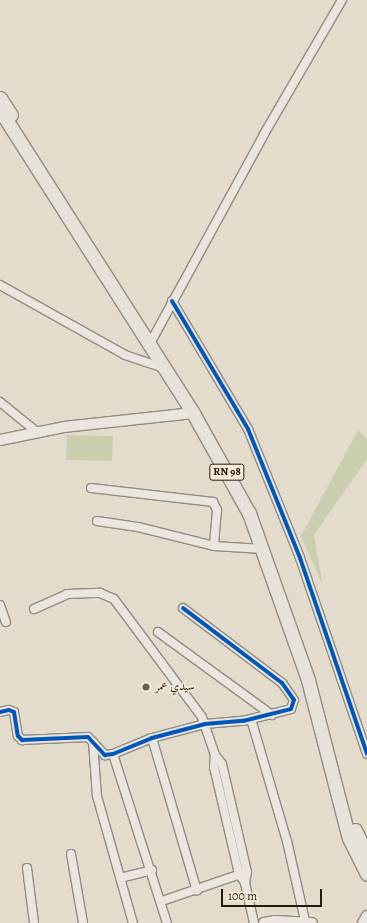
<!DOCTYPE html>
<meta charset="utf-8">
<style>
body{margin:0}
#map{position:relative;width:367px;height:923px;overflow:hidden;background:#e3dccd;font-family:Alegreya,Amiri,serif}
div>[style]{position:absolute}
.green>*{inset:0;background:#cbceae}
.roads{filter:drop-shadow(1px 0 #928b81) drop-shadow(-1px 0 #928b81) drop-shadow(0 1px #928b81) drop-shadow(0 -1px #928b81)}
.minor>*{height:8px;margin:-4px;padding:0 4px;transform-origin:4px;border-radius:4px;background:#eae5de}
.tertiary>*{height:10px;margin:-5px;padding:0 5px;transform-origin:5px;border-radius:5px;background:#eae5de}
.primary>*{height:13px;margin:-6.5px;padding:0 6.5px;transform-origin:6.5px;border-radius:6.5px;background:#e6e1d9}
.cycleway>*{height:4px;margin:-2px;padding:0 2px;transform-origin:2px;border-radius:2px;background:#0057b8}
.dots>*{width:11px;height:11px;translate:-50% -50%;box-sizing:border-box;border:2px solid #f3ead9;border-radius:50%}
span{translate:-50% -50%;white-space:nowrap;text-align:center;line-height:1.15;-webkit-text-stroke:3.5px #f3ead9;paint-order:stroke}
.shield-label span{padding:1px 3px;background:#f3ead9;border:1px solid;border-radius:3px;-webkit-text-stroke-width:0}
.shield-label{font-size:11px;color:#291808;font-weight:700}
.poi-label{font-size:12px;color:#291808}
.left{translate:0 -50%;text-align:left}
.scale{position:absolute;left:221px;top:889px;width:101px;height:18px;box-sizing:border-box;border:2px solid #291808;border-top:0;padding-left:5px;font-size:12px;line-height:14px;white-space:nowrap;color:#291808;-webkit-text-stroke:3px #f3ead9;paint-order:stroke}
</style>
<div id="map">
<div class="green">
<div style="clip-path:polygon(358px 430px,367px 439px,367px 459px,314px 535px,323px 586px,301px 536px)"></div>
<div style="clip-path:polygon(67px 435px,113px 436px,112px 461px,66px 460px)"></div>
</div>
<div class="roads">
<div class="minor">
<div style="left:0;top:285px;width:143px;rotate:29.2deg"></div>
<div style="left:125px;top:355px;width:41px;rotate:18.4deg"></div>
<div style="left:172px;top:301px;width:149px;rotate:59.3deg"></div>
<div style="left:248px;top:429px;width:139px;rotate:68deg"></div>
<div style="left:300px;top:558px;width:207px;rotate:71.1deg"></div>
<div style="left:153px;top:338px;width:232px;rotate:-61.4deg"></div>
<div style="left:264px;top:134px;width:155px;rotate:-59.8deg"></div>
<div style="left:0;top:402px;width:49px;rotate:39.2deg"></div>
<div style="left:91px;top:488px;width:123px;rotate:6.5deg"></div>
<div style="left:213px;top:502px;width:9px;rotate:63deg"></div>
<div style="left:217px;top:510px;width:36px;rotate:95deg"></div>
<div style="left:97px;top:521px;width:41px;rotate:8.3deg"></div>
<div style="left:138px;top:527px;width:78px;rotate:14deg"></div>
<div style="left:214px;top:546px;width:49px;rotate:3.5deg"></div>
<div style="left:0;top:605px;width:18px;rotate:71deg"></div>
<div style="left:34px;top:609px;width:36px;rotate:-24deg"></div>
<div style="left:67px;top:594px;width:33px;rotate:-2deg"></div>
<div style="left:100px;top:593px;width:15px;rotate:23deg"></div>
<div style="left:114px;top:599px;width:147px;rotate:53.3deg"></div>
<div style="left:202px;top:717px;width:40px;rotate:71.1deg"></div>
<div style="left:215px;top:755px;width:11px;rotate:52deg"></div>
<div style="left:222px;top:764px;width:111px;rotate:77deg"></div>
<div style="left:247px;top:872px;width:11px;rotate:100deg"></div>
<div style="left:158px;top:632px;width:141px;rotate:36.1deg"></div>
<div style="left:0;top:712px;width:9px;rotate:-13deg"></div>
<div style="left:9px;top:710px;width:5px;rotate:22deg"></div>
<div style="left:14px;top:712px;width:24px;rotate:81deg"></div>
<div style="left:18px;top:736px;width:6px;rotate:45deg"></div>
<div style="left:22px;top:740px;width:66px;rotate:-2.6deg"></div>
<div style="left:88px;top:737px;width:25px;rotate:47deg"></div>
<div style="left:105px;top:755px;width:8px;rotate:-7deg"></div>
<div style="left:113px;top:754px;width:42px;rotate:-22.3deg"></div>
<div style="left:152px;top:738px;width:55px;rotate:-14.8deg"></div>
<div style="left:205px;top:724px;width:38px;rotate:-5deg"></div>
<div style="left:243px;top:721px;width:49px;rotate:-14deg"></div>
<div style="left:291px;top:709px;width:9px;rotate:-72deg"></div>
<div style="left:294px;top:700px;width:21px;rotate:-125deg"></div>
<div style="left:282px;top:683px;width:124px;rotate:-142.9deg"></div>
<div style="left:251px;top:719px;width:127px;rotate:73.6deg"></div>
<div style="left:287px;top:841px;width:82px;rotate:77.3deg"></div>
<div style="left:152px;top:738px;width:159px;rotate:73.6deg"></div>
<div style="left:93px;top:742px;width:54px;rotate:85.8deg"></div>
<div style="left:97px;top:796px;width:132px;rotate:74.2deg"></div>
<div style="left:113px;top:754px;width:177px;rotate:72.3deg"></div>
<div style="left:215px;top:755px;width:12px;rotate:95deg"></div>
<div style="left:214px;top:767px;width:110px;rotate:76.8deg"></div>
<div style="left:239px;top:874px;width:11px;rotate:56deg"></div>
<div style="left:245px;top:883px;width:41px;rotate:77.3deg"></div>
<div style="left:71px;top:854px;width:70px;rotate:80.1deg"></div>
<div style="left:27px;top:868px;width:55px;rotate:82.7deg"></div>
<div style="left:120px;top:878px;width:33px;rotate:-14deg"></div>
<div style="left:162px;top:901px;width:87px;rotate:-18.9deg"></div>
</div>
<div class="tertiary">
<div style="left:0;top:440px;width:65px;rotate:-11.5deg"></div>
<div style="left:64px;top:427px;width:130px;rotate:-6.2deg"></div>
<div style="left:264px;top:923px;width:10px;rotate:-11deg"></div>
<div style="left:274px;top:921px;width:38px;rotate:3deg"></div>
<div style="left:363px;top:923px;width:8px;rotate:-60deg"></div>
</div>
<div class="primary">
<div style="left:0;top:98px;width:20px;rotate:57deg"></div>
<div style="left:0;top:110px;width:359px;rotate:57.5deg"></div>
<div style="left:193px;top:413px;width:115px;rotate:60.8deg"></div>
<div style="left:249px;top:513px;width:177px;rotate:70.5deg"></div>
<div style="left:308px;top:680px;width:163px;rotate:75.5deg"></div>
<div style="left:349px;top:838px;width:40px;rotate:63.4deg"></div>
<div style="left:355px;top:830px;width:28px;rotate:64deg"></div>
</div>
</div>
<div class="cycleway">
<div style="left:172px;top:301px;width:149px;rotate:59.3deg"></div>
<div style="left:248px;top:429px;width:139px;rotate:68deg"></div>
<div style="left:300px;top:558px;width:207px;rotate:71.1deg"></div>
<div style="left:0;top:712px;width:9px;rotate:-13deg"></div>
<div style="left:9px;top:710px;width:5px;rotate:22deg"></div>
<div style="left:14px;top:712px;width:24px;rotate:81deg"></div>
<div style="left:18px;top:736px;width:6px;rotate:45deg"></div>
<div style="left:22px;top:740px;width:66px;rotate:-2.6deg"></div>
<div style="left:88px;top:737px;width:25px;rotate:47deg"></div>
<div style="left:105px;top:755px;width:8px;rotate:-7deg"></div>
<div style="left:113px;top:754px;width:42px;rotate:-22.3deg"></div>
<div style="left:152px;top:738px;width:55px;rotate:-14.8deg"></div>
<div style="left:205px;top:724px;width:38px;rotate:-5deg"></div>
<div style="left:243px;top:721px;width:49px;rotate:-14deg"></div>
<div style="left:291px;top:709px;width:9px;rotate:-72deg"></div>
<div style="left:294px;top:700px;width:21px;rotate:-125deg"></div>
<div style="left:282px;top:683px;width:124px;rotate:-142.9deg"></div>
</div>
<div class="dots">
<div style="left:146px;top:687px;background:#6a5d4d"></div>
</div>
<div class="shield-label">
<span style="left:227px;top:472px">RN 98</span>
</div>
<div class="poi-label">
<span class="left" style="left:155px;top:687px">سيدي عمر</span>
</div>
<div class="scale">100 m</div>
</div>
